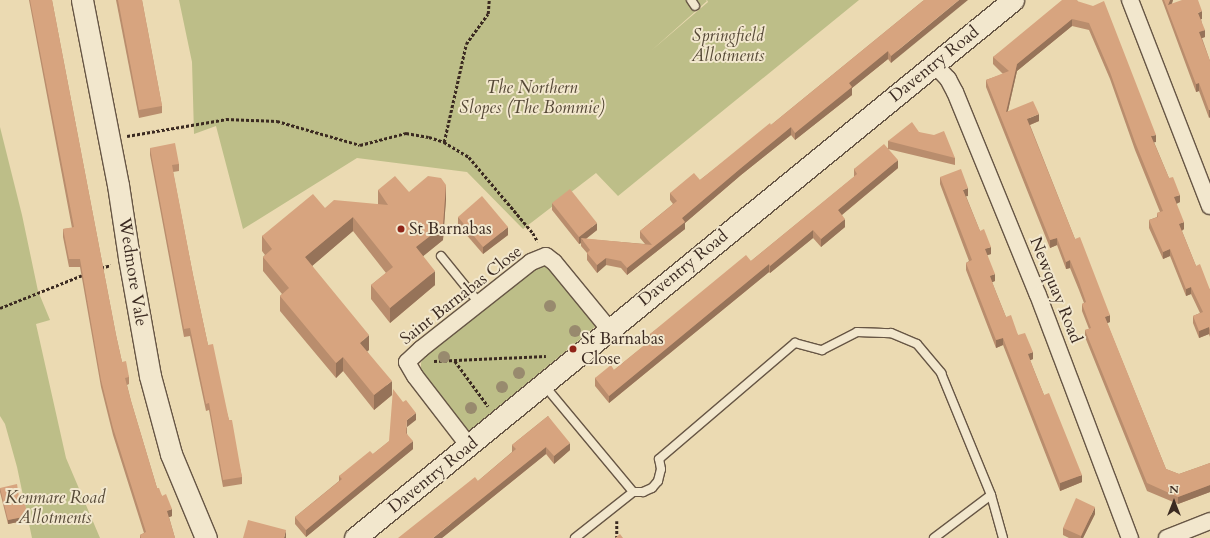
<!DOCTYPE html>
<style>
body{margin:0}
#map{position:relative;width:1210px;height:538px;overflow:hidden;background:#ebdab2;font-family:Cardo,serif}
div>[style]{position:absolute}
.green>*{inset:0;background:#bdbe88}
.path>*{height:2.5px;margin-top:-1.25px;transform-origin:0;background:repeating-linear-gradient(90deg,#3b2a21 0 3px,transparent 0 5px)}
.roads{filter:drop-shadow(1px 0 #675645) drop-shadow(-1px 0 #675645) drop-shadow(0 1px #675645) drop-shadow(0 -1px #675645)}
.service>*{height:8px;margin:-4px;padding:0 4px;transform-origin:4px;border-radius:4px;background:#f2e7cd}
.minor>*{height:16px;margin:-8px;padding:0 8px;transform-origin:8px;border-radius:8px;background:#f2e7cd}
.tertiary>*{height:21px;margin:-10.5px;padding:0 10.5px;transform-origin:10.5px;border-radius:10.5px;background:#f2e7cd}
.trees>*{width:12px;height:12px;margin:-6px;border-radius:50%;background:#988a6e}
.wall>*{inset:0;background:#b98d6d}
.shaded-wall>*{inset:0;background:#967359}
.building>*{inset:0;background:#d7a47f}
.dots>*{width:11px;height:11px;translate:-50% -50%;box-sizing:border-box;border:2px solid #f2e7cd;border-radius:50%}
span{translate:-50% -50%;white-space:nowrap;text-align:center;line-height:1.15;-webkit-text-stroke:4px #f2e7cd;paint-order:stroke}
.park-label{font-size:17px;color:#554836;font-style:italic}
.street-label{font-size:17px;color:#3b2a21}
.poi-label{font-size:17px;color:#3b2a21}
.left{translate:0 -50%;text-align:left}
.north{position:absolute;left:1154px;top:482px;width:40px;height:40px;-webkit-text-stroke:3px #f2e7cd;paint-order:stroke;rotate:0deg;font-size:11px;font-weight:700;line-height:16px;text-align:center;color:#3b2a21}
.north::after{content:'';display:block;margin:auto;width:14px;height:18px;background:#3b2a21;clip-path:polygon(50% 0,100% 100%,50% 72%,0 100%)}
</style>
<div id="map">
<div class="green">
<div style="clip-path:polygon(179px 0,706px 0,707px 1px,652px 50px,708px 2px,707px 0,859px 0,618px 196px,596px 173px,523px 229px,467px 172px,357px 158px,243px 229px,216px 126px,194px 134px,192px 62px)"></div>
<div style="clip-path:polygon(0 127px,22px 215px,38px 291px,50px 320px,36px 324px,66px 458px,100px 538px,32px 538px,17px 467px,5px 424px,0 416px)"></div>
<div style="clip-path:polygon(544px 259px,596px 326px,469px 431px,421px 372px,421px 363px,426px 353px)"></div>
</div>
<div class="path">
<div style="left:127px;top:136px;width:100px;rotate:-9.7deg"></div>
<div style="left:226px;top:119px;width:51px;rotate:2.2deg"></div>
<div style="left:277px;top:121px;width:86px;rotate:16.1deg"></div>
<div style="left:360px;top:145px;width:48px;rotate:-14.6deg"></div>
<div style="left:406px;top:133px;width:23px;rotate:10deg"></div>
<div style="left:429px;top:137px;width:16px;rotate:18deg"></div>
<div style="left:444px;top:142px;width:29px;rotate:31deg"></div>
<div style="left:469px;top:157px;width:99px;rotate:49.9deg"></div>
<div style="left:533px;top:233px;width:10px;rotate:61deg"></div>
<div style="left:444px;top:142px;width:100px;rotate:-77.3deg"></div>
<div style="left:466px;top:44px;width:37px;rotate:-54deg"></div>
<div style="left:488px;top:14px;width:14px;rotate:-86deg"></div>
<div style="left:101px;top:268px;width:10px;rotate:-17deg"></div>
<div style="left:0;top:308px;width:92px;rotate:-21.8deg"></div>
<div style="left:434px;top:361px;width:112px;rotate:-2.6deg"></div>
<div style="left:455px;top:361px;width:56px;rotate:53.7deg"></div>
<div style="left:617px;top:521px;width:17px;rotate:90deg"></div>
</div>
<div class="roads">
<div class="service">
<div style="left:691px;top:0;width:7px;rotate:56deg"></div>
<div style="left:441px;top:256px;width:60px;rotate:51deg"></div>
<div style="left:544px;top:385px;width:139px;rotate:50.2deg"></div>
<div style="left:575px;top:538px;width:74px;rotate:-38.4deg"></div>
<div style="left:633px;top:492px;width:10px"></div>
<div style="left:643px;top:492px;width:10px;rotate:-24deg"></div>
<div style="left:652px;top:488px;width:9px;rotate:-49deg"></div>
<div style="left:658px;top:481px;width:12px;rotate:-76deg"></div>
<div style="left:661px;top:469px;width:10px;rotate:-101deg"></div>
<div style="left:659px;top:459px;width:179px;rotate:-40.5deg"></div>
<div style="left:795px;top:343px;width:28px;rotate:15deg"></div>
<div style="left:822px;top:350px;width:39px;rotate:-27deg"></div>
<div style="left:857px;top:332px;width:34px;rotate:2deg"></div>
<div style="left:891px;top:333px;width:28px;rotate:23deg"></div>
<div style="left:917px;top:344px;width:38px;rotate:50deg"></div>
<div style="left:941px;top:373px;width:132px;rotate:67.7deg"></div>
<div style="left:991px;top:495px;width:45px;rotate:74.4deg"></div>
<div style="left:934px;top:538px;width:71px;rotate:-37deg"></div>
</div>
<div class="minor">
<div style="left:1130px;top:0;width:221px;rotate:68.8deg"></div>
<div style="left:934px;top:64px;width:21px;rotate:47deg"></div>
<div style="left:948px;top:79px;width:15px;rotate:62deg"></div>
<div style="left:955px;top:92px;width:219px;rotate:67.8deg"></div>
<div style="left:1038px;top:295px;width:260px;rotate:69.3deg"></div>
<div style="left:469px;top:446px;width:88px;rotate:-127.6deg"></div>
<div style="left:415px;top:376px;width:16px;rotate:-120deg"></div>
<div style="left:407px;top:362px;width:19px;rotate:-43deg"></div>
<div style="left:421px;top:349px;width:140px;rotate:-38.3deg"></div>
<div style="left:531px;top:262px;width:16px;rotate:-22deg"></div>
<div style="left:546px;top:256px;width:10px;rotate:37deg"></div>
<div style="left:554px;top:262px;width:87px;rotate:50.6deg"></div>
<div style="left:1167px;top:538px;width:46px;rotate:-21.6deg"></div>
</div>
<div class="tertiary">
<div style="left:82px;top:0;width:188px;rotate:79deg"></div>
<div style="left:118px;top:185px;width:74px;rotate:81.4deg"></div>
<div style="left:129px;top:258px;width:120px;rotate:79.9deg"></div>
<div style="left:150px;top:376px;width:81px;rotate:74.9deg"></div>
<div style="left:171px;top:454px;width:91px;rotate:67.4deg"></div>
<div style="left:355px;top:538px;width:850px;rotate:-39.27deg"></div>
</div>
</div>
<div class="trees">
<div style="left:550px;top:306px"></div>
<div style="left:575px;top:331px"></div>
<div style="left:444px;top:357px"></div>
<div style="left:519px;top:373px"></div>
<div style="left:502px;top:387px"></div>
<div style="left:471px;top:408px"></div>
</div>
<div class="wall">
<div style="clip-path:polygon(29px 0,52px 0,116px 335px,122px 362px,129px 377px,129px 384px,127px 385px,131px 401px,157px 488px,162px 496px,172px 516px,169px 517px,175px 538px,140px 538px,140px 535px,144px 533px,113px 435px,101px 387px,80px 267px,69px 267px,63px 237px,63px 229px,72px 228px)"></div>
<div style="clip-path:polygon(116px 0,142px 0,162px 106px,162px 113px,139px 118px)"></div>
<div style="clip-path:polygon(924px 0,891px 63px,888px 59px,852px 88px,852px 95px,795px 140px,791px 135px,741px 175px,685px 223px,685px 229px,627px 275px,621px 268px,606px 265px,597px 273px,587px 260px,587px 253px,581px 246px,581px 243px,579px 244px,552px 210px,552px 203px,597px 230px,586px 239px,645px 244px,640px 238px,640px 231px,673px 204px,670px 200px,670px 193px,700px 180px,771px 125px)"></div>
<div style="clip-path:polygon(1077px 0,1156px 142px,1154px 142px,1169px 178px,1180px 202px,1176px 204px,1184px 229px,1182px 231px,1196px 266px,1210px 290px,1210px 337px,1209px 334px,1199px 338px,1193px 323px,1193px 316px,1200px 313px,1191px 294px,1186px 296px,1170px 256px,1163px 259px,1149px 228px,1149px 220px,1157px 217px,1157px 213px,1160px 212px,1135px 150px,1110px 79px,1089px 30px,1072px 26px,1017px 71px,1008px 111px,1039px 121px,1030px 125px,1075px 239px,1110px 322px,1107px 323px,1166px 469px,1179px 474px,1210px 463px,1210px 492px,1178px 504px,1147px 491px,1085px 337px,1085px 330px,1089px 329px,1082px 311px,1082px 304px,1084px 303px,1079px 290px,1070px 268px,1066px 269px,1057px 245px,1050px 248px,986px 87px,986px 80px,1003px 74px,993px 64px,993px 57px)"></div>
<div style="clip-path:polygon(1162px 0,1173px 0,1172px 4px,1202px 19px,1201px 19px,1205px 37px,1202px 38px,1210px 61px,1210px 117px,1209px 118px,1199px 91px,1196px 92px)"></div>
<div style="clip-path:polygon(919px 132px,955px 158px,955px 165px,888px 149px,898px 168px,842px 215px,845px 227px,821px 247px,813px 238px,770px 273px,769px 272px,609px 403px,595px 386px,595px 378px,614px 370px,650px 341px,650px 334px,751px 261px,854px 177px,854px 169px,888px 148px,888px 141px)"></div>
<div style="clip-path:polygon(150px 148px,179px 164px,179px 171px,173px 172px,193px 275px,208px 345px,229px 420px,242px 477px,242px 484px,223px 487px,209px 410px,206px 411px,190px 336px,184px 337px,150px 155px)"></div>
<div style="clip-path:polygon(940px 177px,968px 196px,966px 196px,980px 231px,991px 254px,987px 255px,995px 281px,992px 282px,1006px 317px,1018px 335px,1033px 359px,1030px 360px,1044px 395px,1082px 482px,1060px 491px,1003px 345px,996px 348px,966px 270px,966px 263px,969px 261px,940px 184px)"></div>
<div style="clip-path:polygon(378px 190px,409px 192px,446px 199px,443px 240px,423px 256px,435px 285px,390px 323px,371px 299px,371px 285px,386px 273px,353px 231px,312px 266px,369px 350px,367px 351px,392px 395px,374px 410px,343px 371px,336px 378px,280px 311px,280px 296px,282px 294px,263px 271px,263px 257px,265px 255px,262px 251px,262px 236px,325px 208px,378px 204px)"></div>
<div style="clip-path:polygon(458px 217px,508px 235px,483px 254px,458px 225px)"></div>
<div style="clip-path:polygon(548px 416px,570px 450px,554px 464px,546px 454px,442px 538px,478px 481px,512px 452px,512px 445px)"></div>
<div style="clip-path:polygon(416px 420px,407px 427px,407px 434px,413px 449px,306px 537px,295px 524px,295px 517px,339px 481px,339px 476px,373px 454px)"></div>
<div style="clip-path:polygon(0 488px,19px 497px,28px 520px,8px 524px,0 492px)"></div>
<div style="clip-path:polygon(1095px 514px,1083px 538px,1069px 538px,1063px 535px,1063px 528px)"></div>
</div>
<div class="shaded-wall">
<div style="clip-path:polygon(959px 0,968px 0,891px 63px,891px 56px)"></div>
<div style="clip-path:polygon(1170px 0,1173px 0,1169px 11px,1168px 5px)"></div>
<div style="clip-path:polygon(1202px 11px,1202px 19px,1198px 20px,1198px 13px)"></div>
<div style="clip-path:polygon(1072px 19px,1072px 26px,1017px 71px,1006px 119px,1006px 112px,1017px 64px)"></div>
<div style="clip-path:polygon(1205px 30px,1205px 37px,1199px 39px,1199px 32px)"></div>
<div style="clip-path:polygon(888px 51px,888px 59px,852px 88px,852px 95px,795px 140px,795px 133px,849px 83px)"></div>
<div style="clip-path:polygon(1199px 83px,1199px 91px,1196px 92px,1196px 84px)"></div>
<div style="clip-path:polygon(1209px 110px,1210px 110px,1210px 117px,1209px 118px)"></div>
<div style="clip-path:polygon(1039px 114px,1039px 121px,1027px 126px,1027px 119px)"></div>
<div style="clip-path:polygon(791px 127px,791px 135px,741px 175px,685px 223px,685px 229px,627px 275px,627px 268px,682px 218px,741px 168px)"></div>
<div style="clip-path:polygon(1156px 135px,1156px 142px,1151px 143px,1151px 136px)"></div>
<div style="clip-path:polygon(898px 160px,898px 168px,838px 218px,838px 210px)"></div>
<div style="clip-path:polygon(446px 185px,446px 199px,443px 240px,416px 262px,416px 247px)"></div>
<div style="clip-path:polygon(968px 188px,968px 196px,963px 197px,963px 190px)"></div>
<div style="clip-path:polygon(1180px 195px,1180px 202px,1174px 205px,1174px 197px)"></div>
<div style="clip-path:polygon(353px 217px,353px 231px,305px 272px,305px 257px)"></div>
<div style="clip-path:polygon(845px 219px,845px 227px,821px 247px,821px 239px)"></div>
<div style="clip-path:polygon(1184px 222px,1184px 229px,1179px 232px,1179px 224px)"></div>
<div style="clip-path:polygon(597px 223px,597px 230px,583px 241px,581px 238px,581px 243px,579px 244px,579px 237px)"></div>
<div style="clip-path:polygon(508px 227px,508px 235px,483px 254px,483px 247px)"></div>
<div style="clip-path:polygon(813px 230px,813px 238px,770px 273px,770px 266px)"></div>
<div style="clip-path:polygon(1057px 238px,1057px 245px,1050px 248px,1050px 240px)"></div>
<div style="clip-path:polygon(991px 247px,991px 254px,985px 256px,985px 249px)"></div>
<div style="clip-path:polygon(1170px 249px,1170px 256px,1163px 259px,1163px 252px)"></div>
<div style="clip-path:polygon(606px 258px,606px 265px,597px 273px,597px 265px)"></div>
<div style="clip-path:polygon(1070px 260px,1070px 268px,1066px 269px,1066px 262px)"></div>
<div style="clip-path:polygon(769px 264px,769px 272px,609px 403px,609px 396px)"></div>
<div style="clip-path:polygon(435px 271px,435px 285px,390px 323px,390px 308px)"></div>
<div style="clip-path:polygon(995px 274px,995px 281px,990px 283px,990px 276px)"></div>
<div style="clip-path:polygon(1191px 287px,1191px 294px,1186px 296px,1186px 289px)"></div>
<div style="clip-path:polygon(1110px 315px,1110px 322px,1105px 324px,1105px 317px)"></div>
<div style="clip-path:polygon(1209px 327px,1209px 334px,1199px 338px,1199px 331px)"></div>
<div style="clip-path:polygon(369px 335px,369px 350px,360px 357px,360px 343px)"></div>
<div style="clip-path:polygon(1003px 338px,1003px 345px,996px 348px,996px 340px)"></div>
<div style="clip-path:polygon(1033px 352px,1033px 359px,1028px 361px,1028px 354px)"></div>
<div style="clip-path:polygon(343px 357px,343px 371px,336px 378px,336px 363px)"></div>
<div style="clip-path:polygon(392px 381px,392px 395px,374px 410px,374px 395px)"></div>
<div style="clip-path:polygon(416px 413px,416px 420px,407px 427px,406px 440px,407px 420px)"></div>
<div style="clip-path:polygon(413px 441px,413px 449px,306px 537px,306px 530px)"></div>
<div style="clip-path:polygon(570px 443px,570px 450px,554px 464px,554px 456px)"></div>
<div style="clip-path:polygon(546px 447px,546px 454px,442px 538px,433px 538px)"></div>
<div style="clip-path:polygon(1082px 475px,1082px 482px,1060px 491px,1060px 483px)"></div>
<div style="clip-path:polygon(1210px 485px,1210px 492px,1178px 504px,1178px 497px)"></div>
<div style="clip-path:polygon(1095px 507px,1095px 514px,1083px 538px,1081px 538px,1081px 536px)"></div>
<div style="clip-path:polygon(172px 509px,172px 516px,167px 518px,167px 511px)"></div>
<div style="clip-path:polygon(28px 516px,28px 520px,8px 524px,8px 520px)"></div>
<div style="clip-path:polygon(286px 530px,286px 538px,284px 538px)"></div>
</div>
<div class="building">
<div style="clip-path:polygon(30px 0,52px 0,116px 335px,122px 362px,126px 361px,129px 377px,125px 378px,131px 401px,157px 488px,159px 488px,162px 496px,166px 494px,172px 509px,167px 511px,175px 538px,141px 538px,140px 535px,146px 532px,113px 428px,101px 380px,80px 259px,69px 259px,63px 229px,74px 227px)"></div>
<div style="clip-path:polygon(118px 0,142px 0,162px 106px,139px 110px)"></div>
<div style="clip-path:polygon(924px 0,959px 0,891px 56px,888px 51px,849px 83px,852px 87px,795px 133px,791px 127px,741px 168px,682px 218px,685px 222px,627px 268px,621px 261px,606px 258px,597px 265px,587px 253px,590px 250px,581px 238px,652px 245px,640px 231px,677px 201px,670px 193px,694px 173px,700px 180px,770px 123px,771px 125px)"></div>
<div style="clip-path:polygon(1062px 0,1077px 0,1077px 1px,1093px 6px,1104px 1px,1156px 135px,1151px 136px,1169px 178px,1173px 177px,1180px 195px,1174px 197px,1184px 222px,1179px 224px,1196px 266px,1200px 264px,1210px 290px,1210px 330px,1209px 327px,1199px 331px,1193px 316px,1203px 312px,1191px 287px,1186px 289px,1170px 249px,1163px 252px,1149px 220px,1158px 217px,1157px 213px,1163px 211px,1135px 142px,1110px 72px,1089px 23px,1072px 19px,1017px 64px,1006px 112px,1033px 101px,1039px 114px,1027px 119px,1075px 239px,1080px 237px,1110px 315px,1105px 317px,1166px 469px,1179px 474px,1210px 463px,1210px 485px,1178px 497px,1147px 483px,1085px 330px,1091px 328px,1082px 304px,1086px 302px,1079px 282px,1070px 260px,1066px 262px,1057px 238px,1050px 240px,986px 80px,1009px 71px,993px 57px)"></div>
<div style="clip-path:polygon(1164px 0,1170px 0,1168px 5px,1182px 0,1198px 0,1202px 11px,1198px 13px,1205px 30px,1199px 32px,1210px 61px,1210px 110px,1209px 110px,1199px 83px,1196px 84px)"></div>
<div style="clip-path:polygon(912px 122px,919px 132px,934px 135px,944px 131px,955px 158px,888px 141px)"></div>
<div style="clip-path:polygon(175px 143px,179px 164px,172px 165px,193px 275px,208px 345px,213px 344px,229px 420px,232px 420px,242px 477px,223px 480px,209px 403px,206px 404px,190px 328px,184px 329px,150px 148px)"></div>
<div style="clip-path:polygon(884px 144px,898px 160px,838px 210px,845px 219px,821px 239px,813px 230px,770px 266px,769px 264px,609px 396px,595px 378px,611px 365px,614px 370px,653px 338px,650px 334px,746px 255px,751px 261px,857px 174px,854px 169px)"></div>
<div style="clip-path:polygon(961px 169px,968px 188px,963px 190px,980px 231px,984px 229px,991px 247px,985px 249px,995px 274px,990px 276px,997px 295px,1006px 317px,1011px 315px,1018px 335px,1025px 333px,1033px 352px,1028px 354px,1035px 373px,1044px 395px,1049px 393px,1082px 475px,1060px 483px,1003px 338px,996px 340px,966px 263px,972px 260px,940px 177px)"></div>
<div style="clip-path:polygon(395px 176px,409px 192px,428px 176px,441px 178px,446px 185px,443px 226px,416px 247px,435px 271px,390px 308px,371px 285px,393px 267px,353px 217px,305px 257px,369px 335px,360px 343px,392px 381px,374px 395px,343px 357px,336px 363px,280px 296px,289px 288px,263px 257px,272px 249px,262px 236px,313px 194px,325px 208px,334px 200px,388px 205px,378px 190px)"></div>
<div style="clip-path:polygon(570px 189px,597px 223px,579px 237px,552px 203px)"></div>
<div style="clip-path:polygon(482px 196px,508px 227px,483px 247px,458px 217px)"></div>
<div style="clip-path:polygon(393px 389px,403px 402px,406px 400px,416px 413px,407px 420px,406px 433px,413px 441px,306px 530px,295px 517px,342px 479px,339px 476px,370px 451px,373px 454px,389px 441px)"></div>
<div style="clip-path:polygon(548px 416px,570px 443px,554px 456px,546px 447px,433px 538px,398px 538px,475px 477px,478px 481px,516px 449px,512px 445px)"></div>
<div style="clip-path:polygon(17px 484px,19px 497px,23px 496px,28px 516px,8px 520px,0 488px)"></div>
<div style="clip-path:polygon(1076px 498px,1095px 507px,1081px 536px,1063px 528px)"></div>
<div style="clip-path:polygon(248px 520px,286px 530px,284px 538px,243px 538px)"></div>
<div style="clip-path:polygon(620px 534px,623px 538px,615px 538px)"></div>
</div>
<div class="dots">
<div style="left:401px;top:229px;background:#8f2418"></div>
<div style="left:573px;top:349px;background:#8f2418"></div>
</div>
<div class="park-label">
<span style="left:728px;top:46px">Springfield<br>Allotments</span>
<span style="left:532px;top:98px">The Northern<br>Slopes (The Bommie)</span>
<span style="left:55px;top:508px">Kenmare Road<br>Allotments</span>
</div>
<div class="street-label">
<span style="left:934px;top:64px;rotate:-39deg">Daventry Road</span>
<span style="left:683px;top:268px;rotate:-39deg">Daventry Road</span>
<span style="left:133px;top:272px;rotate:81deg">Wedmore Vale</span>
<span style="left:1056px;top:290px;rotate:68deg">Newquay Road</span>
<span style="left:461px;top:295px;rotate:-38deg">Saint Barnabas Close</span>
<span style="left:433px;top:475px;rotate:-39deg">Daventry Road</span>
</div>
<div class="poi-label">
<span class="left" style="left:409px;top:229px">St Barnabas</span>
<span class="left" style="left:581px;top:349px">St Barnabas<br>Close</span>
</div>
<div class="north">N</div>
</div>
